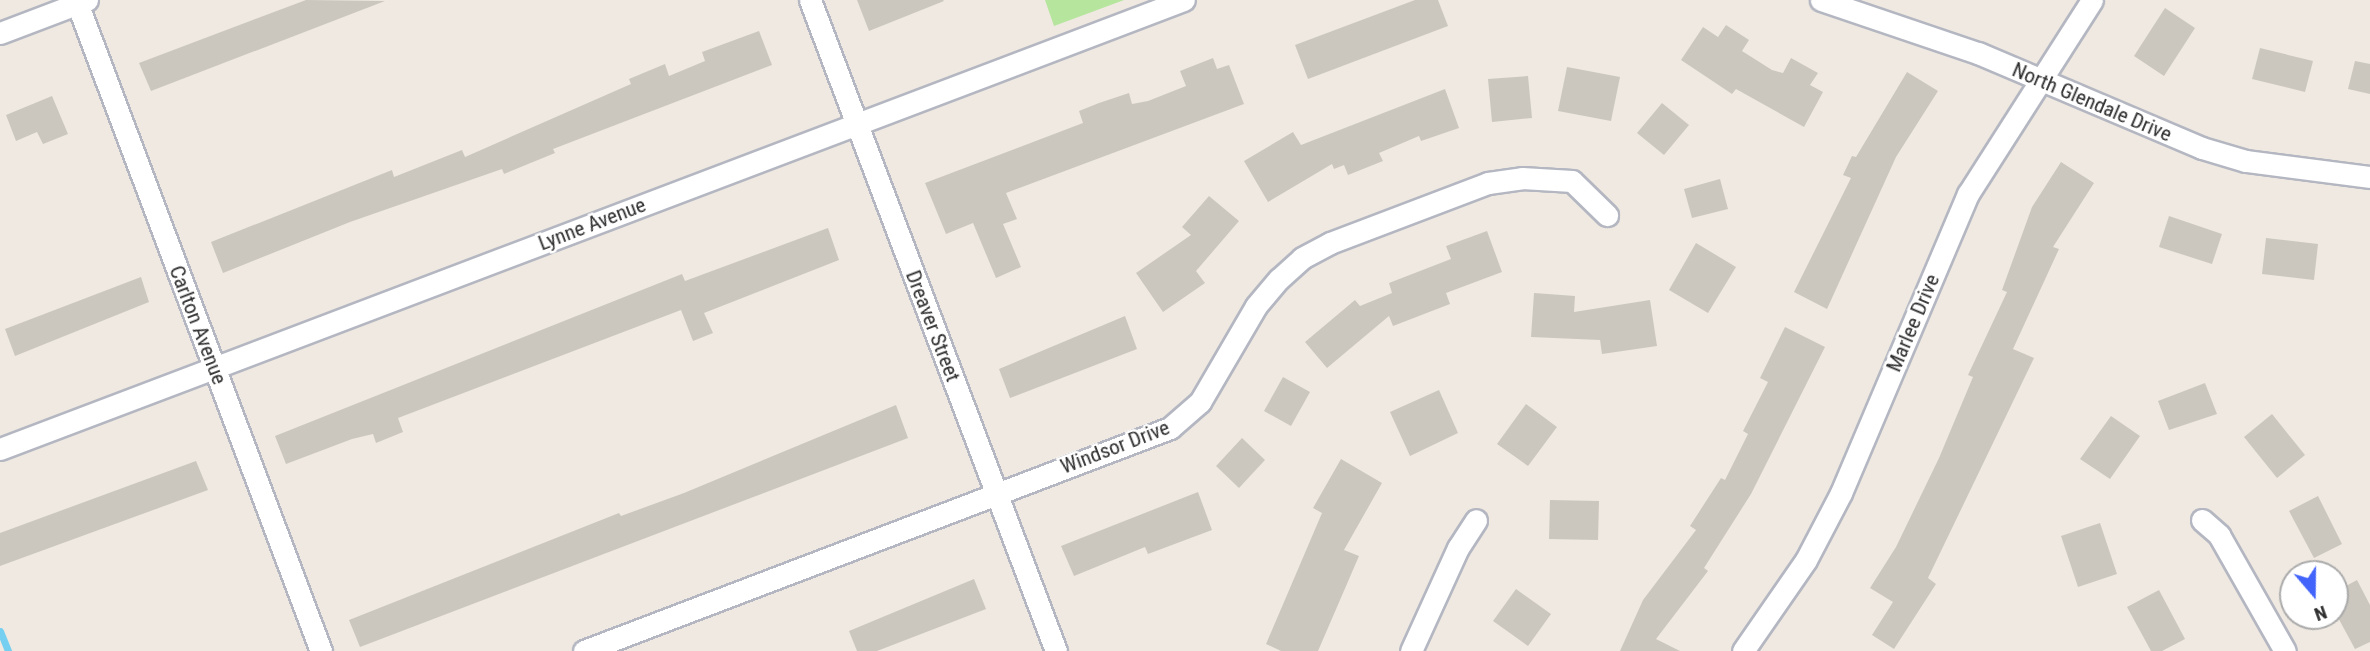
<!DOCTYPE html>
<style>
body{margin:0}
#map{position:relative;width:2370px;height:651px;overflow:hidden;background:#efe9e1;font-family:"Roboto Condensed",sans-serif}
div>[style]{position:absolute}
.green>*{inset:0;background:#b6e59e}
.stream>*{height:7px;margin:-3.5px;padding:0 3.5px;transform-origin:3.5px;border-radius:3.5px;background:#75cff0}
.building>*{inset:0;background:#cbc7bf}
.roads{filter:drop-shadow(2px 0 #b4b7c1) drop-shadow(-2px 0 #b4b7c1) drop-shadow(0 2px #b4b7c1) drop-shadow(0 -2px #b4b7c1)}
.street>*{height:21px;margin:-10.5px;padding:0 10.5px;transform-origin:10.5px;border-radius:10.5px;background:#fff}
span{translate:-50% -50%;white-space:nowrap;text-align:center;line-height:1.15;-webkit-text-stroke:5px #fff;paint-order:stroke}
.street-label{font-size:21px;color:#2e2e2e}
.north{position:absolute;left:2279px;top:560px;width:70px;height:70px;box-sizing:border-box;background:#fff;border:2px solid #ababab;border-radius:50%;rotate:160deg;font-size:19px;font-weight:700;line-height:28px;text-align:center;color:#2e2e2e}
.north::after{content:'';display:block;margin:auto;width:24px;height:32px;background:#4264fb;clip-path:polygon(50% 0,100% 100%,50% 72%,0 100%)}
</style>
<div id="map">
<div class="green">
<div style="clip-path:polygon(1045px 0,1124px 0,1054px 26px)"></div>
</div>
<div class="stream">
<div style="left:0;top:631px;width:22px;rotate:68deg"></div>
</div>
<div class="building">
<div style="clip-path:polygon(306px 0,385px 1px,151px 91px,139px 63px)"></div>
<div style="clip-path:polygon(857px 0,943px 0,944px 1px,869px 31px)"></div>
<div style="clip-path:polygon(1415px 0,1438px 0,1448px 26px,1308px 79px,1295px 45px)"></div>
<div style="clip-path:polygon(2165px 8px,2195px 28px,2164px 76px,2134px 56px)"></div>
<div style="clip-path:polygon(1726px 25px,1749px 40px,1742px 51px,1772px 70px,1783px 73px,1791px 58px,1818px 73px,1810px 85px,1823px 92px,1804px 127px,1736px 89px,1732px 94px,1681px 60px,1703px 27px,1718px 37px)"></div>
<div style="clip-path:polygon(759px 31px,772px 65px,553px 149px,555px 153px,504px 174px,502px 169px,350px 222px,223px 273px,211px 242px,392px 170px,394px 177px,462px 150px,465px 157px,631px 84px,629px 79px,665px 64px,669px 76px,705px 61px,702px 52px)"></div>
<div style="clip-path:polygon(2260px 48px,2313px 61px,2305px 92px,2252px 79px)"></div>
<div style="clip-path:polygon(1213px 58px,1217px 69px,1229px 65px,1244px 104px,1006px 193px,1017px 219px,1003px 224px,1021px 267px,996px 278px,973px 223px,946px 234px,925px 183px,1083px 123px,1079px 111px,1099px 103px,1129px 93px,1132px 104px,1148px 101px,1186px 86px,1180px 71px)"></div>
<div style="clip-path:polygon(2355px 61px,2370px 64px,2370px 94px,2348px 89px)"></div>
<div style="clip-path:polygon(1567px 67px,1620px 77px,1611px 121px,1558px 111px)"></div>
<div style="clip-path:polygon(1907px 72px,1938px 91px,1896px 157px,1827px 309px,1794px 292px,1851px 178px,1843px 175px,1852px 156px,1856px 157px)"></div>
<div style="clip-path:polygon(1528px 76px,1532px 118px,1492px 122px,1488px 79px)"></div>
<div style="clip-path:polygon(1445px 89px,1459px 128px,1421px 141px,1419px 136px,1379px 153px,1383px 161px,1348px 175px,1344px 165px,1334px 169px,1332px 164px,1268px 202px,1244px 161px,1293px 132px,1301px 145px)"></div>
<div style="clip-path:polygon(52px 96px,68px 134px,43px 144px,37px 132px,16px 141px,6px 115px)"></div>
<div style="clip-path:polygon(1662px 103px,1689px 125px,1664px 155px,1637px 133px)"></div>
<div style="clip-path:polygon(2061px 162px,2094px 183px,2053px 247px,2059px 249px,2013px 349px,2034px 358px,1928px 578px,1936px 584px,1894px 649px,1872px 635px,1893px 602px,1870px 588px,1896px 547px,1939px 458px,1973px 377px,1968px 375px,2007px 292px,2002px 290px,2032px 207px)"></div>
<div style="clip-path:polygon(1720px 179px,1728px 209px,1692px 218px,1684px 189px)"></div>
<div style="clip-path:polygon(1209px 196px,1239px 221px,1196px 271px,1205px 283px,1163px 312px,1136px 273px,1191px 235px,1182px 227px)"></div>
<div style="clip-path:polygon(2169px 216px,2222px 234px,2212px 264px,2159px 247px)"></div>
<div style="clip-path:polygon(828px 228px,839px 260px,704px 313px,713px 333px,693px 341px,681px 310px,398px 418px,403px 432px,376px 443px,373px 434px,352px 439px,286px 464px,275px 436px,682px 274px,685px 281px)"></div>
<div style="clip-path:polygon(1487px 231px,1502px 272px,1446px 293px,1450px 304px,1393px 326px,1389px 316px,1327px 368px,1305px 342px,1355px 300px,1360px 306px,1392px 293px,1389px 283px,1451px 259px,1446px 246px)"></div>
<div style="clip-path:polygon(2266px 238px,2318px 244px,2314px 280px,2262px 274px)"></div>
<div style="clip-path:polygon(1696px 243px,1736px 267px,1708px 313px,1669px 290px)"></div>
<div style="clip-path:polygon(141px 277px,149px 302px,15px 356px,5px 329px)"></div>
<div style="clip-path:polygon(1534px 293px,1575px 296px,1574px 312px,1650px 300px,1657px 346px,1602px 354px,1600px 340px,1531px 337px)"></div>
<div style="clip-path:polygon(1125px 316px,1137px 349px,1010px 398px,999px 369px)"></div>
<div style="clip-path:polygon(1785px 327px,1825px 347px,1751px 494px,1704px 568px,1708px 571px,1656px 639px,1680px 651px,1620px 651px,1643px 600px,1696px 530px,1690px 526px,1721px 478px,1725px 480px,1748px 434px,1743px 431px,1768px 382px,1760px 378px)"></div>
<div style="clip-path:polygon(1283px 377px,1310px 392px,1291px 426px,1264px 411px)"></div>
<div style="clip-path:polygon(2205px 383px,2217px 414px,2169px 430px,2158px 401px)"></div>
<div style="clip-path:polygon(1439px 390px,1458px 433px,1410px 456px,1390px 412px)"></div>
<div style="clip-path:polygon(1526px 404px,1557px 427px,1528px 466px,1497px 444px)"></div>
<div style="clip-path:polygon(896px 405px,908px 438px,360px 647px,349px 620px,619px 513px,621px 516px,684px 493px)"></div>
<div style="clip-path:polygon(2272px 414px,2305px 455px,2277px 478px,2244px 437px)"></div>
<div style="clip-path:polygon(2111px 416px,2140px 436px,2110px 479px,2080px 459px)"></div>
<div style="clip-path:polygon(1242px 438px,1265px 460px,1239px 488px,1216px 466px)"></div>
<div style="clip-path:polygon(1341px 459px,1382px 483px,1344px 550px,1359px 556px,1318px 651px,1281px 651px,1266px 644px,1322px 513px,1313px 508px)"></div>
<div style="clip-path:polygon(196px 461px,208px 490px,0 566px,0 533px)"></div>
<div style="clip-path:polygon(1198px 492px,1212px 530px,1148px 554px,1145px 547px,1074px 576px,1061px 546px)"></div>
<div style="clip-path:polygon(2318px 496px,2342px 544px,2314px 558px,2289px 511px)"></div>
<div style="clip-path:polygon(1550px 500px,1599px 501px,1598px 540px,1549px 539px)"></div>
<div style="clip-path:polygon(2100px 523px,2117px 574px,2078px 587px,2061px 536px)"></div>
<div style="clip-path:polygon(974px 579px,986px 609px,877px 651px,857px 651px,849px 631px)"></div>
<div style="clip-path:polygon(2357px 580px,2370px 605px,2370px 642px,2355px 649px,2335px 612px,2335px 592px)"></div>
<div style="clip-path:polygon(1516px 589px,1551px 614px,1528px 646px,1493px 621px)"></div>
<div style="clip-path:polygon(2159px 590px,2185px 639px,2162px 651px,2151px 651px,2127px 607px)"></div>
</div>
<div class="roads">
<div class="street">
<div style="left:76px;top:0;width:696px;rotate:69.38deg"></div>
<div style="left:810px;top:0;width:696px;rotate:69.3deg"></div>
<div style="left:1821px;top:0;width:166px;rotate:18.7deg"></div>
<div style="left:1978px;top:53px;width:243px;rotate:23deg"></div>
<div style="left:2202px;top:148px;width:46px;rotate:16.5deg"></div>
<div style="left:2246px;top:161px;width:125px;rotate:7.4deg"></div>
<div style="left:0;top:33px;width:93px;rotate:-20.8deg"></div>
<div style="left:0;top:449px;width:1266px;rotate:-20.77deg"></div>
<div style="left:2202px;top:520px;width:23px;rotate:41deg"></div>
<div style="left:2219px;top:535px;width:133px;rotate:60.4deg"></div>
<div style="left:584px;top:651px;width:627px;rotate:-20.83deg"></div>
<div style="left:1170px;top:428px;width:40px;rotate:-41deg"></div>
<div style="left:1200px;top:402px;width:111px;rotate:-59.7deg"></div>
<div style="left:1256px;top:306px;width:35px;rotate:-50deg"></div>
<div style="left:1279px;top:279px;width:31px;rotate:-42deg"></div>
<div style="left:1302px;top:258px;width:32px;rotate:-28deg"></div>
<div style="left:1330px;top:243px;width:169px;rotate:-20.8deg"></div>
<div style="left:1488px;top:183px;width:34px;rotate:-8deg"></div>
<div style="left:1522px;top:178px;width:50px;rotate:3.4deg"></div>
<div style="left:1572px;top:181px;width:49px;rotate:44.2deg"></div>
<div style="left:1411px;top:651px;width:113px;rotate:-65.5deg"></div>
<div style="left:1458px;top:548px;width:33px;rotate:-57deg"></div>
<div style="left:1743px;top:651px;width:111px;rotate:-55.3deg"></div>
<div style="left:1806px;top:560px;width:76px;rotate:-62.4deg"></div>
<div style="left:1841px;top:493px;width:325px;rotate:-67deg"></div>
<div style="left:1968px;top:194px;width:230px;rotate:-57.4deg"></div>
</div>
</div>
<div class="street-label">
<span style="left:2092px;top:102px;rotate:23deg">North Glendale Drive</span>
<span style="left:592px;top:224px;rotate:-21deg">Lynne Avenue</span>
<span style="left:1913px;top:323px;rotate:-67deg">Marlee Drive</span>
<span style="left:198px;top:325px;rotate:69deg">Carlton Avenue</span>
<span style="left:933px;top:326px;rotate:69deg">Dreaver Street</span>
<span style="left:1115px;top:447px;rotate:-21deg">Windsor Drive</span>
</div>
<div class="north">N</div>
</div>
